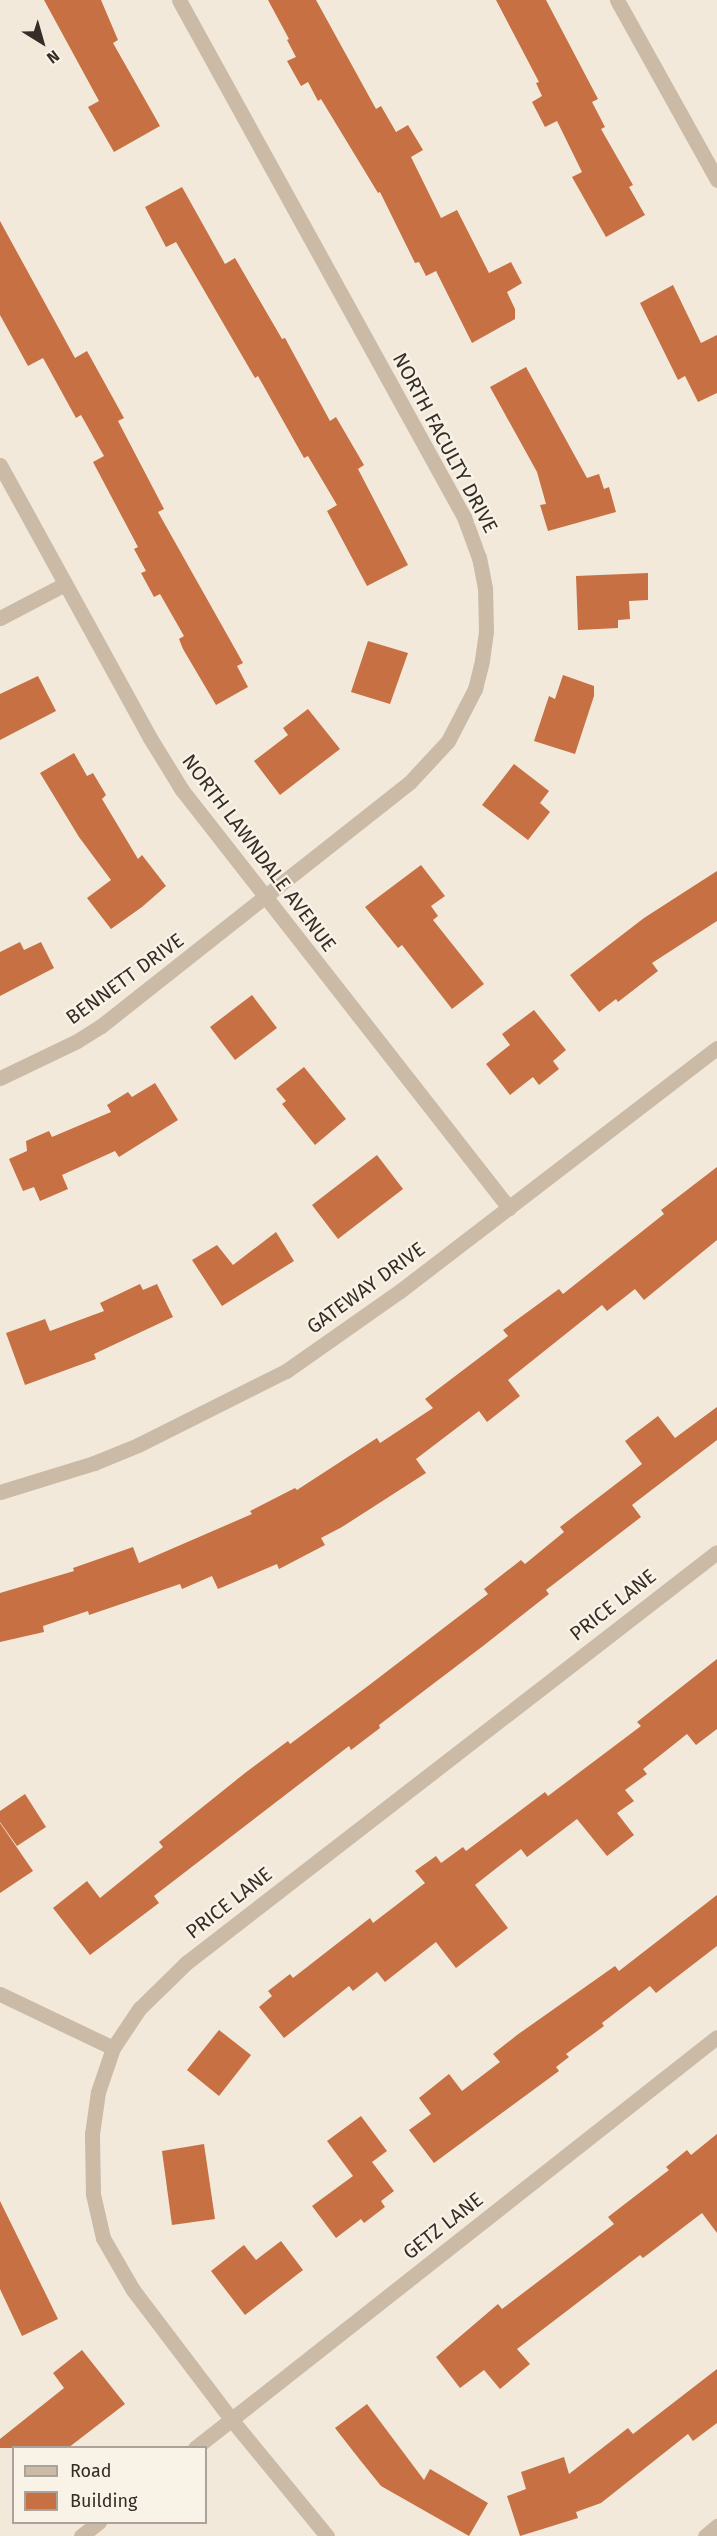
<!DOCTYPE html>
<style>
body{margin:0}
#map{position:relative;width:717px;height:2536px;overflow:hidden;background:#f2e9da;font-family:"Fira Sans",sans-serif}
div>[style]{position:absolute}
.building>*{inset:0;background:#c67043}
.minor>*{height:15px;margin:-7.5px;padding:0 7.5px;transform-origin:7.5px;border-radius:7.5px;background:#cabaa6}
span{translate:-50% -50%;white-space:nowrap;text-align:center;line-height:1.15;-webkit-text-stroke:4.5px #f9f2e6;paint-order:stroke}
.street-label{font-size:20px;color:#362d27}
.legend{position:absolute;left:12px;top:2446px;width:195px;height:78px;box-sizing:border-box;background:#f9f2e6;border:2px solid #aba39a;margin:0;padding:8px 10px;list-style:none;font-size:18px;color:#362d27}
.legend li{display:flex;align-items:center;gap:12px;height:30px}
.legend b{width:30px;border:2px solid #aba39a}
.north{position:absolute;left:12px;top:12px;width:60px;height:60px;-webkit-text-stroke:4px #f9f2e6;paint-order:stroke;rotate:143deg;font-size:16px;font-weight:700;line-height:24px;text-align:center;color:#362d27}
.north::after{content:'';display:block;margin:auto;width:21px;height:27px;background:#362d27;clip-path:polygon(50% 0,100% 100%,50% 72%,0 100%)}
</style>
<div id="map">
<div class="building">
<div style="clip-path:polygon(44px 0,101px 0,118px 40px,113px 43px,160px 126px,114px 152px,88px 107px,99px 101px)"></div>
<div style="clip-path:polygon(268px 0,316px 0,376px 109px,381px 106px,396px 132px,408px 125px,423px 150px,411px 157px,441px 218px,457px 210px,489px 273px,511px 262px,522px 283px,507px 292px,515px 309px,515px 319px,472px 343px,436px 271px,426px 276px,419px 262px,415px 263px,380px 192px,378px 193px,321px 99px,318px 101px,308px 82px,301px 86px,287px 61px,296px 57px,287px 40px,289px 39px)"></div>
<div style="clip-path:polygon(496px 0,546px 0,598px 99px,592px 102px,605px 127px,601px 129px,633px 185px,629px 187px,645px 215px,606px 237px,572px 177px,582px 172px,557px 121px,545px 127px,532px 102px,542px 96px,536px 83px,539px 82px)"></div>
<div style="clip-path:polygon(182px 187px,225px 264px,235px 258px,282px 339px,285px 338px,330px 421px,336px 417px,364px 465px,358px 469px,408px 565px,367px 586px,327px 511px,337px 505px,308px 456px,304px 458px,258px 376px,255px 378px,176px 242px,166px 247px,145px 207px)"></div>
<div style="clip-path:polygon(0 221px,75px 358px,87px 351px,124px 418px,118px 421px,164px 509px,158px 512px,243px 663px,237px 666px,248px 687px,216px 705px,183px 649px,179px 639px,184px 636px,160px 594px,154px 597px,141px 573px,146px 571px,134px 549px,138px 547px,93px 462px,104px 456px,81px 415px,76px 418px,43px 358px,28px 366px,0 315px)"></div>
<div style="clip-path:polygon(673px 285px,701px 343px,717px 335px,717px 393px,698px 402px,685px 376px,678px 380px,640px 303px)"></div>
<div style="clip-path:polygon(526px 367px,587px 478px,599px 474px,604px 489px,609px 487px,616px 512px,548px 531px,540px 505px,546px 504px,537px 472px,490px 387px)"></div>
<div style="clip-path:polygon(648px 573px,648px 600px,629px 601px,630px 619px,618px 620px,618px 628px,578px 630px,576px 576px)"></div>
<div style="clip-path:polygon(368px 641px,408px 653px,390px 704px,351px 692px)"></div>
<div style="clip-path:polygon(563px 675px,594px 686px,594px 696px,575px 754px,534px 741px,549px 696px,555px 699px)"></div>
<div style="clip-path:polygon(38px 676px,56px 711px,0 740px,0 694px)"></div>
<div style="clip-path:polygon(308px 709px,340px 749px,280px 795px,254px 761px,288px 735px,283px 728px)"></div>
<div style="clip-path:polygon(74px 753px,87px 776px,93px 773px,106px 795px,102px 799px,138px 859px,142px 855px,166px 886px,142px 907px,111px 929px,87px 898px,111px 880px,79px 837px,40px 773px)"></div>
<div style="clip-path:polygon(514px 764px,549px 791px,540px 803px,550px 812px,528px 840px,482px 805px)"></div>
<div style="clip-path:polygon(421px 865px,445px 896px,431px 906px,438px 916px,433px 920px,484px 984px,452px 1009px,402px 945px,398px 948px,365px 907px)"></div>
<div style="clip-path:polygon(717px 871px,717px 921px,652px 963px,658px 971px,618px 1002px,616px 999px,599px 1012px,570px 975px,644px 918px)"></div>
<div style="clip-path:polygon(20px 942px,24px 950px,41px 942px,54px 968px,0 996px,0 952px)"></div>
<div style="clip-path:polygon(252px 995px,277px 1028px,235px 1060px,210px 1027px)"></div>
<div style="clip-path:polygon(534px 1010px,566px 1050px,553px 1061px,559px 1069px,539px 1085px,533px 1077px,510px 1095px,486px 1064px,510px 1045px,502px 1034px)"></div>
<div style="clip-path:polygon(304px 1067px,346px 1119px,315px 1145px,282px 1104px,286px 1101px,276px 1089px)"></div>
<div style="clip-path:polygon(155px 1083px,178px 1120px,119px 1157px,115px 1151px,62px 1175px,68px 1189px,40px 1201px,34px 1187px,23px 1191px,9px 1159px,27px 1151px,26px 1141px,49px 1131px,52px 1137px,111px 1112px,107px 1105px,128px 1092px,132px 1097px)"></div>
<div style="clip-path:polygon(377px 1155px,403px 1189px,338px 1239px,312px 1205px)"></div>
<div style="clip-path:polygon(717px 1167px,717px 1240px,644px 1300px,635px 1289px,607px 1311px,602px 1305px,508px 1380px,520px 1396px,487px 1422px,479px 1411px,416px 1459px,426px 1473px,342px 1527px,321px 1538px,325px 1545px,279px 1569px,277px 1564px,218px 1589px,212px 1576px,182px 1589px,180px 1584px,89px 1615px,88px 1611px,43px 1626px,44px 1632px,0 1642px,0 1593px,74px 1571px,73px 1568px,133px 1547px,139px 1563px,252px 1514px,250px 1511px,295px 1488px,297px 1490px,377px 1438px,380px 1443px,433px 1408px,425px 1399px,508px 1336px,503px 1330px,559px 1289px,563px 1294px,664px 1214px,661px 1210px)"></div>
<div style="clip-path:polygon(276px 1232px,294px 1261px,222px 1306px,192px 1260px,217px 1245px,233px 1265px)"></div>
<div style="clip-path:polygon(140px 1284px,143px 1290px,157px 1284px,173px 1317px,94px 1354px,96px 1359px,25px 1385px,6px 1333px,45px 1319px,50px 1331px,104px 1311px,100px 1303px)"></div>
<div style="clip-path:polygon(717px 1407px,717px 1440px,632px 1505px,641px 1517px,546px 1590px,549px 1594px,483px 1646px,379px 1725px,380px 1728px,351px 1750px,349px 1746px,154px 1896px,159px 1903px,90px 1955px,53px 1908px,87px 1881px,100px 1898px,163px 1847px,159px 1842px,245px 1773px,288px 1741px,290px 1744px,368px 1686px,488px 1594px,484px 1589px,521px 1560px,525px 1564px,564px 1532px,560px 1527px,642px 1464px,625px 1441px,658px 1416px,675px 1438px)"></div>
<div style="clip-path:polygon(717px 1659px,717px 1729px,696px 1745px,687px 1734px,643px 1769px,647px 1774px,625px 1790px,634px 1801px,617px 1813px,634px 1835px,607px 1856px,577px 1819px,527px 1857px,521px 1849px,475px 1885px,508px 1928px,456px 1968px,436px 1942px,385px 1982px,377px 1972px,353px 1991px,349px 1986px,284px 2038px,259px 2007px,272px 1996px,268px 1991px,290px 1974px,293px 1978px,370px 1918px,373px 1923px,425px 1883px,415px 1871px,436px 1856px,441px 1863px,463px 1847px,466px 1851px,545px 1792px,548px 1796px,641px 1726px,637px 1722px)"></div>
<div style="clip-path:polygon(25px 1794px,46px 1827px,17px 1846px,0 1822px,0 1811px)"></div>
<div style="clip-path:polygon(0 1823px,33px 1871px,0 1893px)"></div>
<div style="clip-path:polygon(717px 1895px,717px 1946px,656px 1993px,650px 1986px,602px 2023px,604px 2026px,566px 2054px,569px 2057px,556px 2067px,559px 2071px,434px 2163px,409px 2130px,431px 2114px,419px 2098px,449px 2074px,462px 2091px,500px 2062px,493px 2054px,517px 2035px,615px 1966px,619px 1971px)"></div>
<div style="clip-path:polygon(219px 2030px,251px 2055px,219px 2096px,187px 2070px)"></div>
<div style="clip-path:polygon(361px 2116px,387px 2151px,372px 2162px,394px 2191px,381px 2201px,385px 2207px,364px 2223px,361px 2219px,336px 2238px,312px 2206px,353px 2176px,327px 2141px)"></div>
<div style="clip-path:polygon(717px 2134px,717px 2233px,702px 2213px,643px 2258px,640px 2255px,517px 2349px,530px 2364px,500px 2389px,484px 2370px,460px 2388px,436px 2357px,498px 2304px,502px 2309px,614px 2224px,608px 2217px,669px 2170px,666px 2167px,687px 2150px,691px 2155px)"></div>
<div style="clip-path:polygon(204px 2144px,215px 2219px,172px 2225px,162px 2151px)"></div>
<div style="clip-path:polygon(0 2201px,58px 2319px,22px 2336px,0 2289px)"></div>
<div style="clip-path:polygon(281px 2241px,303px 2270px,245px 2315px,211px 2271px,244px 2245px,256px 2260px)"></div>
<div style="clip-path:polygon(82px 2350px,125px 2404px,68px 2448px,0 2448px,0 2439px,64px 2388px,53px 2373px)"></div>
<div style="clip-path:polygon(717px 2369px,717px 2423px,693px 2441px,688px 2434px,601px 2503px,576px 2512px,578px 2518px,520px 2536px,507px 2496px,526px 2489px,521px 2472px,564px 2457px,569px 2474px,628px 2428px,633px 2434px)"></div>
<div style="clip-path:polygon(367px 2404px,424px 2480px,430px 2469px,488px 2503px,469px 2536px,381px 2486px,360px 2460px,335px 2428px)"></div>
</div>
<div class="minor">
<div style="left:617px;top:0;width:206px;rotate:60.9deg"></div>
<div style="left:0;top:465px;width:311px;rotate:61.2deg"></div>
<div style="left:150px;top:738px;width:61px;rotate:58.4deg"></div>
<div style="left:182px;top:790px;width:531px;rotate:51.96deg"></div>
<div style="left:0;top:618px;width:73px;rotate:-27.6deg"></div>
<div style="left:0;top:1078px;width:85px;rotate:-25.7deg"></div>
<div style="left:77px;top:1041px;width:28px;rotate:-32deg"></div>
<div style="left:101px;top:1026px;width:392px;rotate:-38.3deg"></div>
<div style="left:409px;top:783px;width:57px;rotate:-47.1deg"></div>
<div style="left:448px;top:741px;width:59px;rotate:-62.6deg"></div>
<div style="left:475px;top:689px;width:30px;rotate:-76deg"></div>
<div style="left:482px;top:660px;width:29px;rotate:-82deg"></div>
<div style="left:486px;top:631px;width:43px;rotate:-91.3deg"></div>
<div style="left:485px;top:588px;width:31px;rotate:-101deg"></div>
<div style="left:479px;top:558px;width:44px;rotate:-110.1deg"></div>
<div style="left:464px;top:517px;width:590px;rotate:-118.87deg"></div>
<div style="left:0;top:1492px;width:98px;rotate:-17.1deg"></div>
<div style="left:94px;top:1463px;width:48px;rotate:-22.2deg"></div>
<div style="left:138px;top:1445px;width:165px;rotate:-26.6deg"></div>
<div style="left:286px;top:1371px;width:139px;rotate:-35.1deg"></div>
<div style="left:400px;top:1291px;width:399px;rotate:-37.5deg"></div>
<div style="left:0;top:1994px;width:125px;rotate:25.5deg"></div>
<div style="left:195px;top:2448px;width:664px;rotate:-38.22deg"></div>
<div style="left:81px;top:2536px;width:23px;rotate:-38deg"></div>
<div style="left:327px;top:2536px;width:151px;rotate:-129.4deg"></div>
<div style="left:231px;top:2419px;width:162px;rotate:-127.2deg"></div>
<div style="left:133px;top:2290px;width:60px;rotate:-120deg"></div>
<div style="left:103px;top:2238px;width:45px;rotate:-102.8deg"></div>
<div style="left:93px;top:2194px;width:60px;rotate:-91deg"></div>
<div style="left:92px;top:2134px;width:42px;rotate:-81.9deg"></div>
<div style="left:98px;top:2092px;width:46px;rotate:-71.2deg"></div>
<div style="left:113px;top:2048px;width:47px;rotate:-56.3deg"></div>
<div style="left:139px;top:2009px;width:66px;rotate:-44.4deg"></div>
<div style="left:186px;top:1963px;width:671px;rotate:-37.74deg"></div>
<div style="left:705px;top:2536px;width:16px;rotate:-40deg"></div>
</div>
<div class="street-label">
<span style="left:445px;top:443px;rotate:62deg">NORTH FACULTY DRIVE</span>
<span style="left:259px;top:853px;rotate:53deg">NORTH LAWNDALE AVENUE</span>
<span style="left:125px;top:979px;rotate:-36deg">BENNETT DRIVE</span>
<span style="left:366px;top:1288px;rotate:-36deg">GATEWAY DRIVE</span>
<span style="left:613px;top:1605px;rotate:-38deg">PRICE LANE</span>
<span style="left:229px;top:1903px;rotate:-38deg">PRICE LANE</span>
<span style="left:443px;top:2226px;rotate:-38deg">GETZ LANE</span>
</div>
<ul class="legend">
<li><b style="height:8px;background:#cabaa6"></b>Road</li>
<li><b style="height:16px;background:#c67043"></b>Building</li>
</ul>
<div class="north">N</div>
</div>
